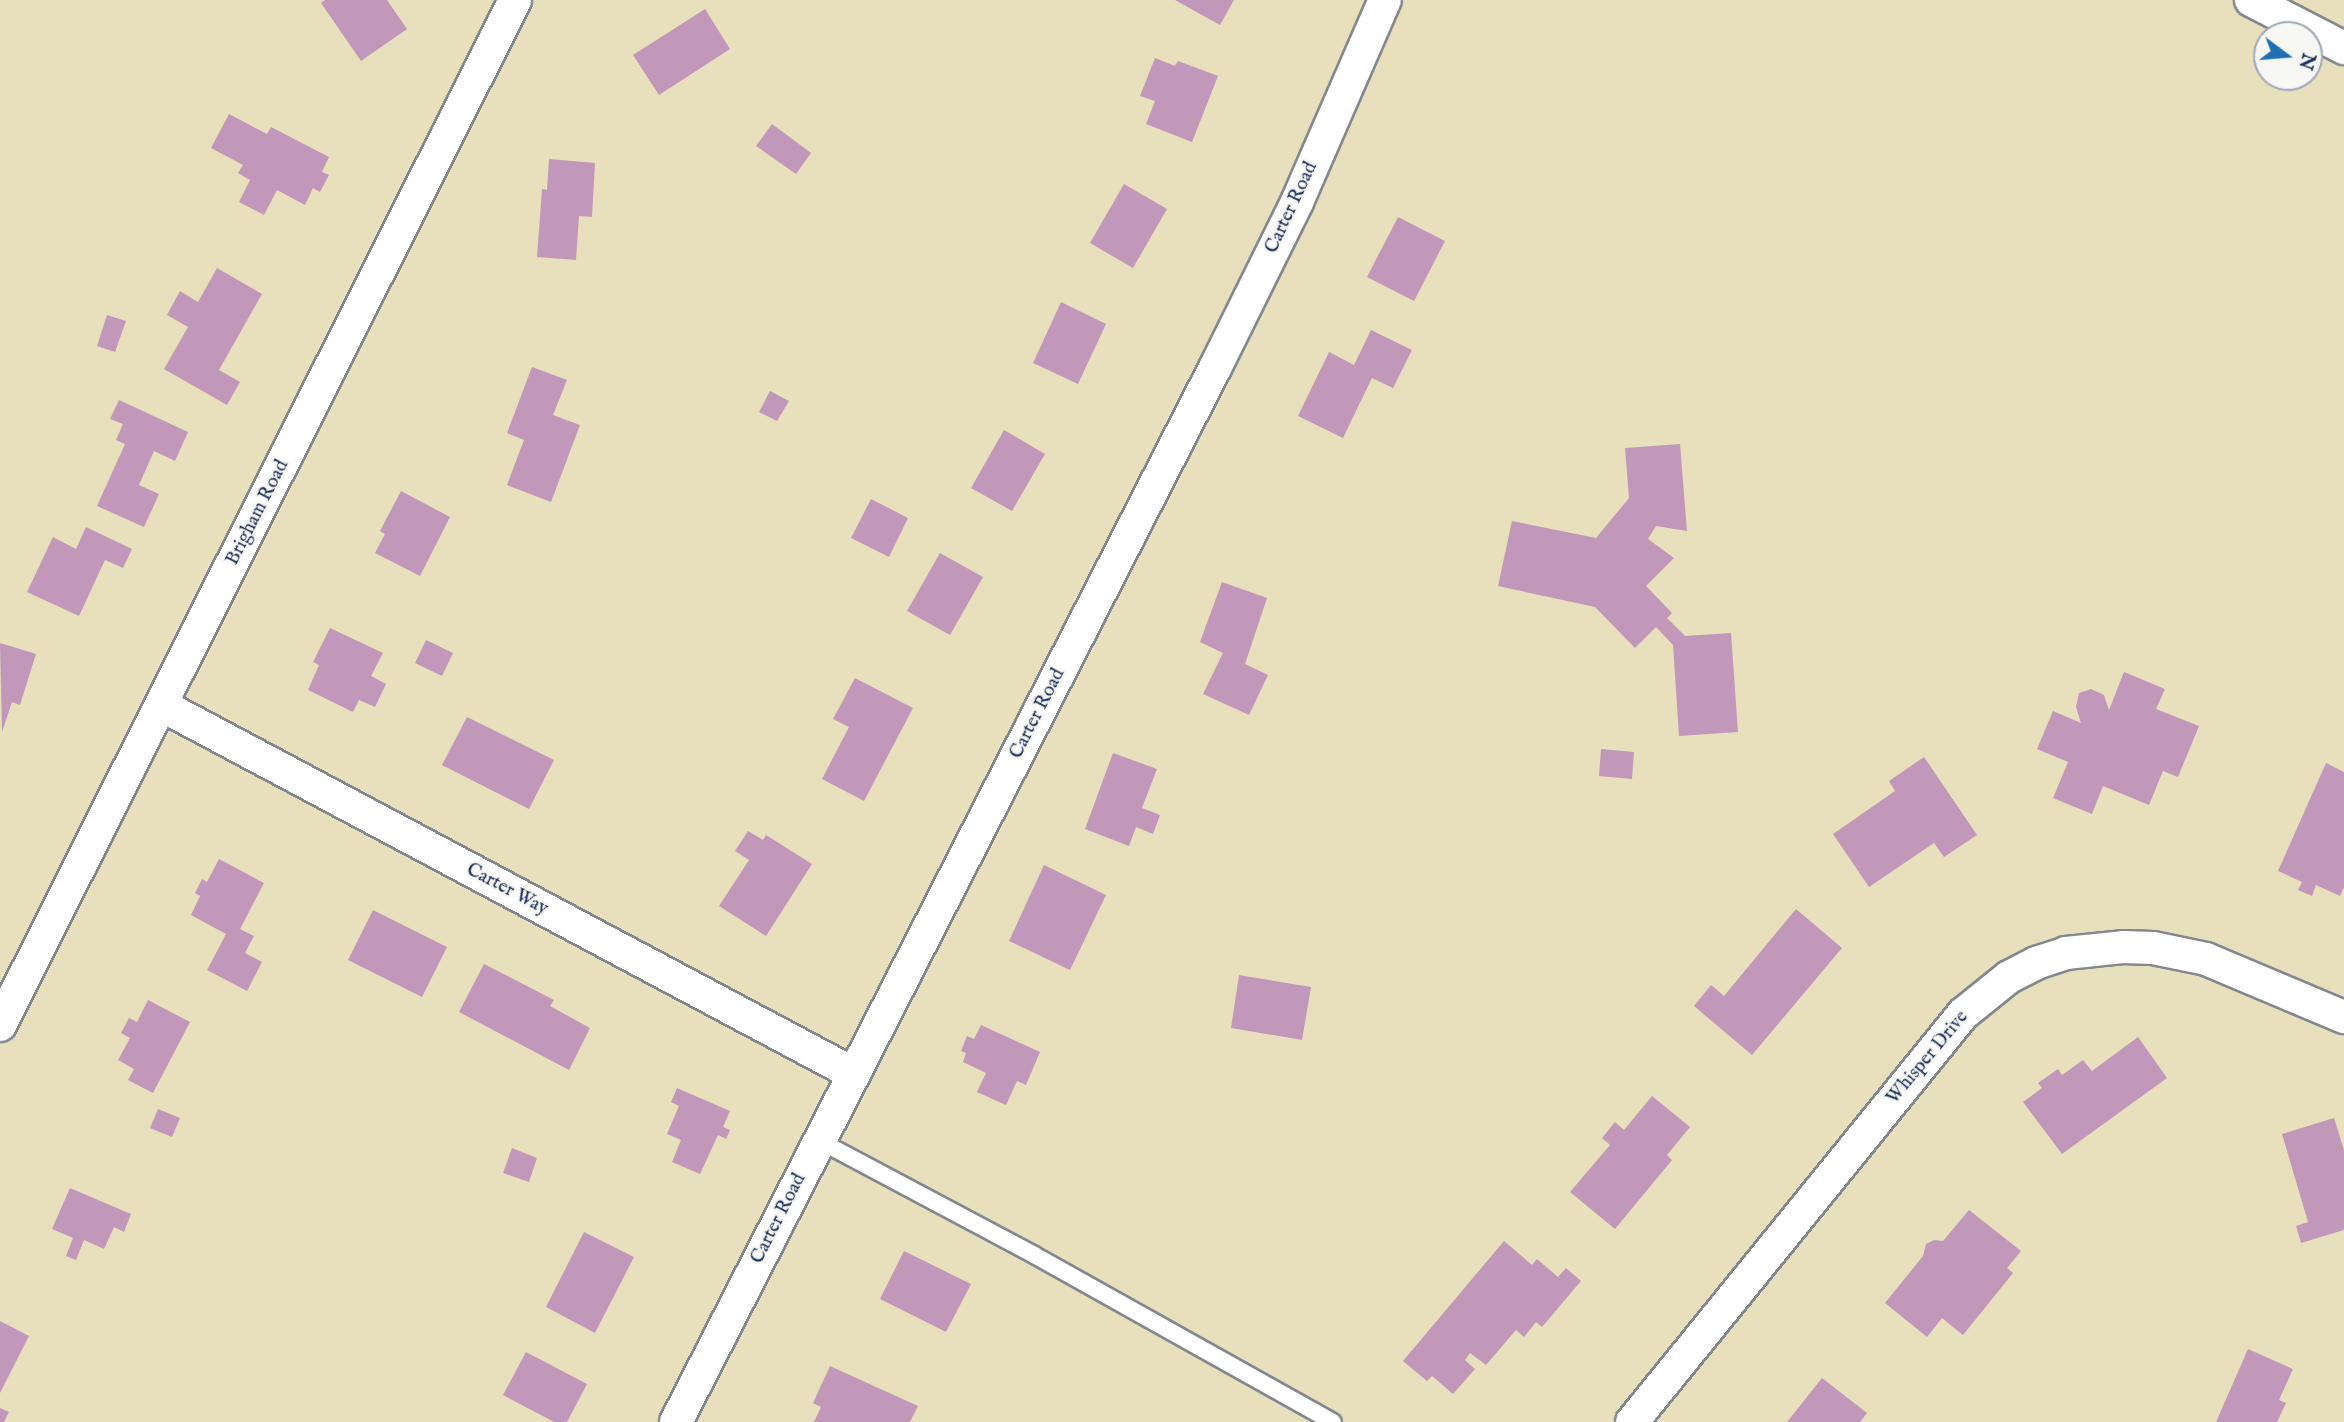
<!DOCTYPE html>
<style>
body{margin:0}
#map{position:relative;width:2344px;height:1422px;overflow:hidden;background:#e8e0bc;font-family:"IM FELL English",serif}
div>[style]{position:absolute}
.building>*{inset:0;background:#c197ba}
.roads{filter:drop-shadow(2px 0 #82888d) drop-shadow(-2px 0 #82888d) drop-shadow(0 2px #82888d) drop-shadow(0 -2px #82888d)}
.lane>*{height:16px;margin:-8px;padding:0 8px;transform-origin:8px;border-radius:8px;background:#fff}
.street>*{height:32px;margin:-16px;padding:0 16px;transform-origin:16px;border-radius:16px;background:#fff}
span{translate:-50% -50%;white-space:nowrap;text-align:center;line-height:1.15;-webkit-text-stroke:5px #f6f6f2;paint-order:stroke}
.street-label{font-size:19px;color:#1b2f5e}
.north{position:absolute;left:2253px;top:21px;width:70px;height:70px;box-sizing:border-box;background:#f6f6f2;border:2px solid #9ea6b7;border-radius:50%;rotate:106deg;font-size:19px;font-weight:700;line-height:28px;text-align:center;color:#1b2f5e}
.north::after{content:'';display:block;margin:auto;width:24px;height:32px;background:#1f6fb2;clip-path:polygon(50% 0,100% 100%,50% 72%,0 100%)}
</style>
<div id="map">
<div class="building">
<div style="clip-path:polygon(325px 0,387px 0,407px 29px,361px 61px,321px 3px)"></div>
<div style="clip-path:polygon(1175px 0,1234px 0,1220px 25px)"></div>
<div style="clip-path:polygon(705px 9px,730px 49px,659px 95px,633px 55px)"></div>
<div style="clip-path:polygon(1155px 58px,1175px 66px,1178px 61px,1218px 76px,1192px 142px,1146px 124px,1155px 101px,1140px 96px)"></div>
<div style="clip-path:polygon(229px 114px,267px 134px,271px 127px,329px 157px,322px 172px,329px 175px,320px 192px,313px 188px,305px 205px,277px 190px,264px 215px,239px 202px,250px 180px,238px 173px,243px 165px,211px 148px)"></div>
<div style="clip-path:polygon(772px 124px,811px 153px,796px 174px,756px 146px)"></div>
<div style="clip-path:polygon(549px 159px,595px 163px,592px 217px,579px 216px,576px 260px,537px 257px,542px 189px,547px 190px)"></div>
<div style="clip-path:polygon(1124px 184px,1167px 209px,1133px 268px,1090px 243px)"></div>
<div style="clip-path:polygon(1398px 217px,1445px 241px,1414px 301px,1367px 277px)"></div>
<div style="clip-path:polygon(217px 268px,262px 294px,219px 370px,240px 382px,227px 405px,164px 369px,188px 327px,167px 315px,180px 291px,198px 302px)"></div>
<div style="clip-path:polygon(1061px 302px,1106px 324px,1078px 384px,1033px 363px)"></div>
<div style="clip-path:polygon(107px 315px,126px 321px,115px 352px,97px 346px)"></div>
<div style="clip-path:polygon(1371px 330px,1412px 350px,1393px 388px,1372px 378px,1343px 438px,1298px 416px,1329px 352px,1354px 365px)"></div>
<div style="clip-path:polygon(532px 367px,567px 380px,553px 415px,580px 425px,551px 502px,507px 485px,524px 440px,507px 433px)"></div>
<div style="clip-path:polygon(770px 391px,789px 401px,777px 421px,759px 412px)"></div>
<div style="clip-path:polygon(119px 400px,188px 432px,175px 461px,154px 451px,139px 485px,159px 494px,144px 527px,97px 506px,125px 444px,116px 440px,123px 424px,110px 419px)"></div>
<div style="clip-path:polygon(1004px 430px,1045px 454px,1012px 511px,971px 488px)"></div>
<div style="clip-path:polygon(1680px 444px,1687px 531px,1656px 526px,1648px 539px,1674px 558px,1646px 586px,1672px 613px,1667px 618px,1685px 636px,1731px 633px,1738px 732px,1679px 736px,1673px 645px,1656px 627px,1635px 648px,1595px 607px,1498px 586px,1512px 521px,1596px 538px,1629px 498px,1625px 448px)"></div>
<div style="clip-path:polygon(401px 491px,450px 517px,420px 576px,375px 553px,385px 534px,380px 531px)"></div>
<div style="clip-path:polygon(871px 499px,908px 518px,889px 557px,851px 538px)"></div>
<div style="clip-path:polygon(86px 527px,132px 549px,123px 568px,105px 560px,79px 616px,27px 592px,53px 537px,76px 549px)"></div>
<div style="clip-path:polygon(940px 553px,983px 577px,950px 635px,907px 611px)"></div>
<div style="clip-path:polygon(1222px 582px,1267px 598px,1245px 664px,1268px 675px,1249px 715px,1203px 694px,1223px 653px,1200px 642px)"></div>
<div style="clip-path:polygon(330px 628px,383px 653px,371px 676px,386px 684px,375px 707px,359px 700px,353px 712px,308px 690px,319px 665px,313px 662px)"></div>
<div style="clip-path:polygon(426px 640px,453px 653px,442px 676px,415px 663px)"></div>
<div style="clip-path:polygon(0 643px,36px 654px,20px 705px,12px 702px,2px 732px)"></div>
<div style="clip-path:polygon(2124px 672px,2165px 689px,2156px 709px,2199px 726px,2178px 777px,2163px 771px,2149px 805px,2103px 786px,2092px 814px,2053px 798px,2068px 762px,2037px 749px,2053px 711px,2081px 723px,2076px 707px,2079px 693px,2091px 689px,2104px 695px,2109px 710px)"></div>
<div style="clip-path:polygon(855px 678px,913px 708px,864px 801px,822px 779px,849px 727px,833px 719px)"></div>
<div style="clip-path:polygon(467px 717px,554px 760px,529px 809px,442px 765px)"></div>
<div style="clip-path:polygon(1601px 749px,1634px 752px,1632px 779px,1599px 776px)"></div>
<div style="clip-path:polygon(1113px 753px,1157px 769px,1142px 808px,1160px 815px,1153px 834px,1136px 827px,1129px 846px,1085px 829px)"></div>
<div style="clip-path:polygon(1924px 757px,1977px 835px,1944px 857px,1934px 843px,1869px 887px,1833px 834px,1895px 791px,1889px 781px)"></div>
<div style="clip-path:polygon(2326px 763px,2344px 772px,2344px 887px,2340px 896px,2316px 885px,2312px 896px,2298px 890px,2302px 882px,2278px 871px)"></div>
<div style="clip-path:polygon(748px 831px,763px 840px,766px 835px,812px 864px,766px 936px,719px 906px,749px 860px,735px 851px)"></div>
<div style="clip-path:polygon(219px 859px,264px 883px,240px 929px,254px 936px,245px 953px,262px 962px,247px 991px,207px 970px,226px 934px,191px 915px,200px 896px,195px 893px,202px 879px,207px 882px)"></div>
<div style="clip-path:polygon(1044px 865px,1106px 895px,1070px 970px,1009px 941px)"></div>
<div style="clip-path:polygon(1796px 909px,1842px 948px,1752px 1055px,1694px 1006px,1711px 985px,1724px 996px)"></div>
<div style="clip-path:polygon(373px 910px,447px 947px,422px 997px,348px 960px)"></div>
<div style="clip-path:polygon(484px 964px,554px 1000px,550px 1006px,590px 1028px,569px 1070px,459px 1012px)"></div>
<div style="clip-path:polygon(1239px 975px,1311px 987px,1302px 1040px,1231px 1028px)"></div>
<div style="clip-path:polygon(148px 1000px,190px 1022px,153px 1093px,128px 1080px,134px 1069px,118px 1060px,130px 1038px,121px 1033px,129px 1018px,137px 1022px)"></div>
<div style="clip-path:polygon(981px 1025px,1040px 1052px,1026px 1085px,1017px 1081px,1006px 1105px,977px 1092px,986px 1073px,963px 1062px,966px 1053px,961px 1051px,967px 1036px,974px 1039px)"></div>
<div style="clip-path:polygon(2138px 1037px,2167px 1078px,2062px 1154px,2023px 1102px,2042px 1088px,2038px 1083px,2058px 1069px,2062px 1075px,2083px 1060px,2092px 1071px)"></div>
<div style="clip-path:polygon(677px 1088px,730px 1111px,723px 1127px,730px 1130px,726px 1139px,718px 1135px,700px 1174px,672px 1162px,681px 1140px,667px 1134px,679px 1106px,671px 1102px)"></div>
<div style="clip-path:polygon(1652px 1096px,1690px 1127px,1667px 1155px,1672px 1160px,1615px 1229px,1570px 1192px,1610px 1145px,1602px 1138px,1615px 1122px,1624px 1130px)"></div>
<div style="clip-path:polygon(158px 1109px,180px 1118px,172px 1137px,150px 1128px)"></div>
<div style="clip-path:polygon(2334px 1118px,2344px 1150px,2344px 1230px,2301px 1243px,2296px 1226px,2308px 1222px,2282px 1134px)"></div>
<div style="clip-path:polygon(512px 1148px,537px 1158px,529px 1182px,503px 1173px)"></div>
<div style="clip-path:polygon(70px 1188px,131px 1214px,124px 1232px,114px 1227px,104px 1249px,84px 1240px,76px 1260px,66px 1256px,73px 1238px,52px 1229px)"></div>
<div style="clip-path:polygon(1969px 1210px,2021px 1251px,2007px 1268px,2013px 1273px,1963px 1335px,1942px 1318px,1927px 1337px,1885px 1303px,1923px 1256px,1926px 1244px,1934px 1240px,1943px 1241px)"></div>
<div style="clip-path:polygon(584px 1232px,634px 1257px,595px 1333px,546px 1307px)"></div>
<div style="clip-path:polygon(1504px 1241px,1532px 1265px,1537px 1259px,1558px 1277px,1566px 1268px,1581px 1281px,1542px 1327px,1536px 1322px,1524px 1337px,1516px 1330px,1486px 1365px,1470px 1353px,1465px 1360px,1475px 1369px,1453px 1394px,1432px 1376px,1427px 1381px,1403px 1361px)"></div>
<div style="clip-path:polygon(904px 1251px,971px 1284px,946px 1332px,880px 1299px)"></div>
<div style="clip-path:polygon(0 1321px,29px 1336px,0 1393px)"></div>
<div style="clip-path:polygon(2248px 1349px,2293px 1369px,2279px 1400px,2286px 1403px,2277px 1422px,2216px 1422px)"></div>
<div style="clip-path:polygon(526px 1352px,587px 1384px,567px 1422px,554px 1422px,503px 1395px)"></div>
<div style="clip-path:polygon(830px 1366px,918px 1406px,910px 1422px,814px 1422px,821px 1407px,813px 1403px)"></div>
<div style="clip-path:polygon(1822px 1378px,1867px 1413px,1860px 1422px,1787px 1422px)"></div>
<div style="clip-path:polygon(0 1408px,9px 1412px,4px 1422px,0 1422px)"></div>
</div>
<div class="roads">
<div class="lane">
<div style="left:820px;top:1141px;width:242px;rotate:28deg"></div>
<div style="left:1034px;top:1255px;width:342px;rotate:29.2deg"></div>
</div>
<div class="street">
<div style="left:2251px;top:0;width:105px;rotate:27.3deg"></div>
<div style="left:161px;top:705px;width:785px;rotate:28.03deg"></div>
<div style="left:0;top:1025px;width:1147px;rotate:-63.32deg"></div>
<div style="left:676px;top:1422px;width:1184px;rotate:-62.92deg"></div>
<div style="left:1215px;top:368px;width:185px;rotate:-63.7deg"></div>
<div style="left:1297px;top:202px;width:220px;rotate:-66.5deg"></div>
<div style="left:1632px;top:1422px;width:525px;rotate:-50.95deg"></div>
<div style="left:1963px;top:1014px;width:59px;rotate:-38.8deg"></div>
<div style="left:2009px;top:977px;width:30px;rotate:-27deg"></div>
<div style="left:2036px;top:963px;width:32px;rotate:-18deg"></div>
<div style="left:2066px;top:953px;width:57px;rotate:-6deg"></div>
<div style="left:2123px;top:947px;width:30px;rotate:2deg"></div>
<div style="left:2153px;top:948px;width:54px;rotate:11.7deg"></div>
<div style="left:2206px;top:959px;width:150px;rotate:22.8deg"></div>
</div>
</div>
<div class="street-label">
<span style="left:1292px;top:208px;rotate:-65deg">Carter Road</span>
<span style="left:258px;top:513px;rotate:-63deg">Brigham Road</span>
<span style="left:1038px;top:714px;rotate:-63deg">Carter Road</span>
<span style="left:507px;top:890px;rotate:28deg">Carter Way</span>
<span style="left:1928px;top:1058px;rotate:-50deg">Whisper Drive</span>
<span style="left:779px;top:1219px;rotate:-63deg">Carter Road</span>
</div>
<div class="north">N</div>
</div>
